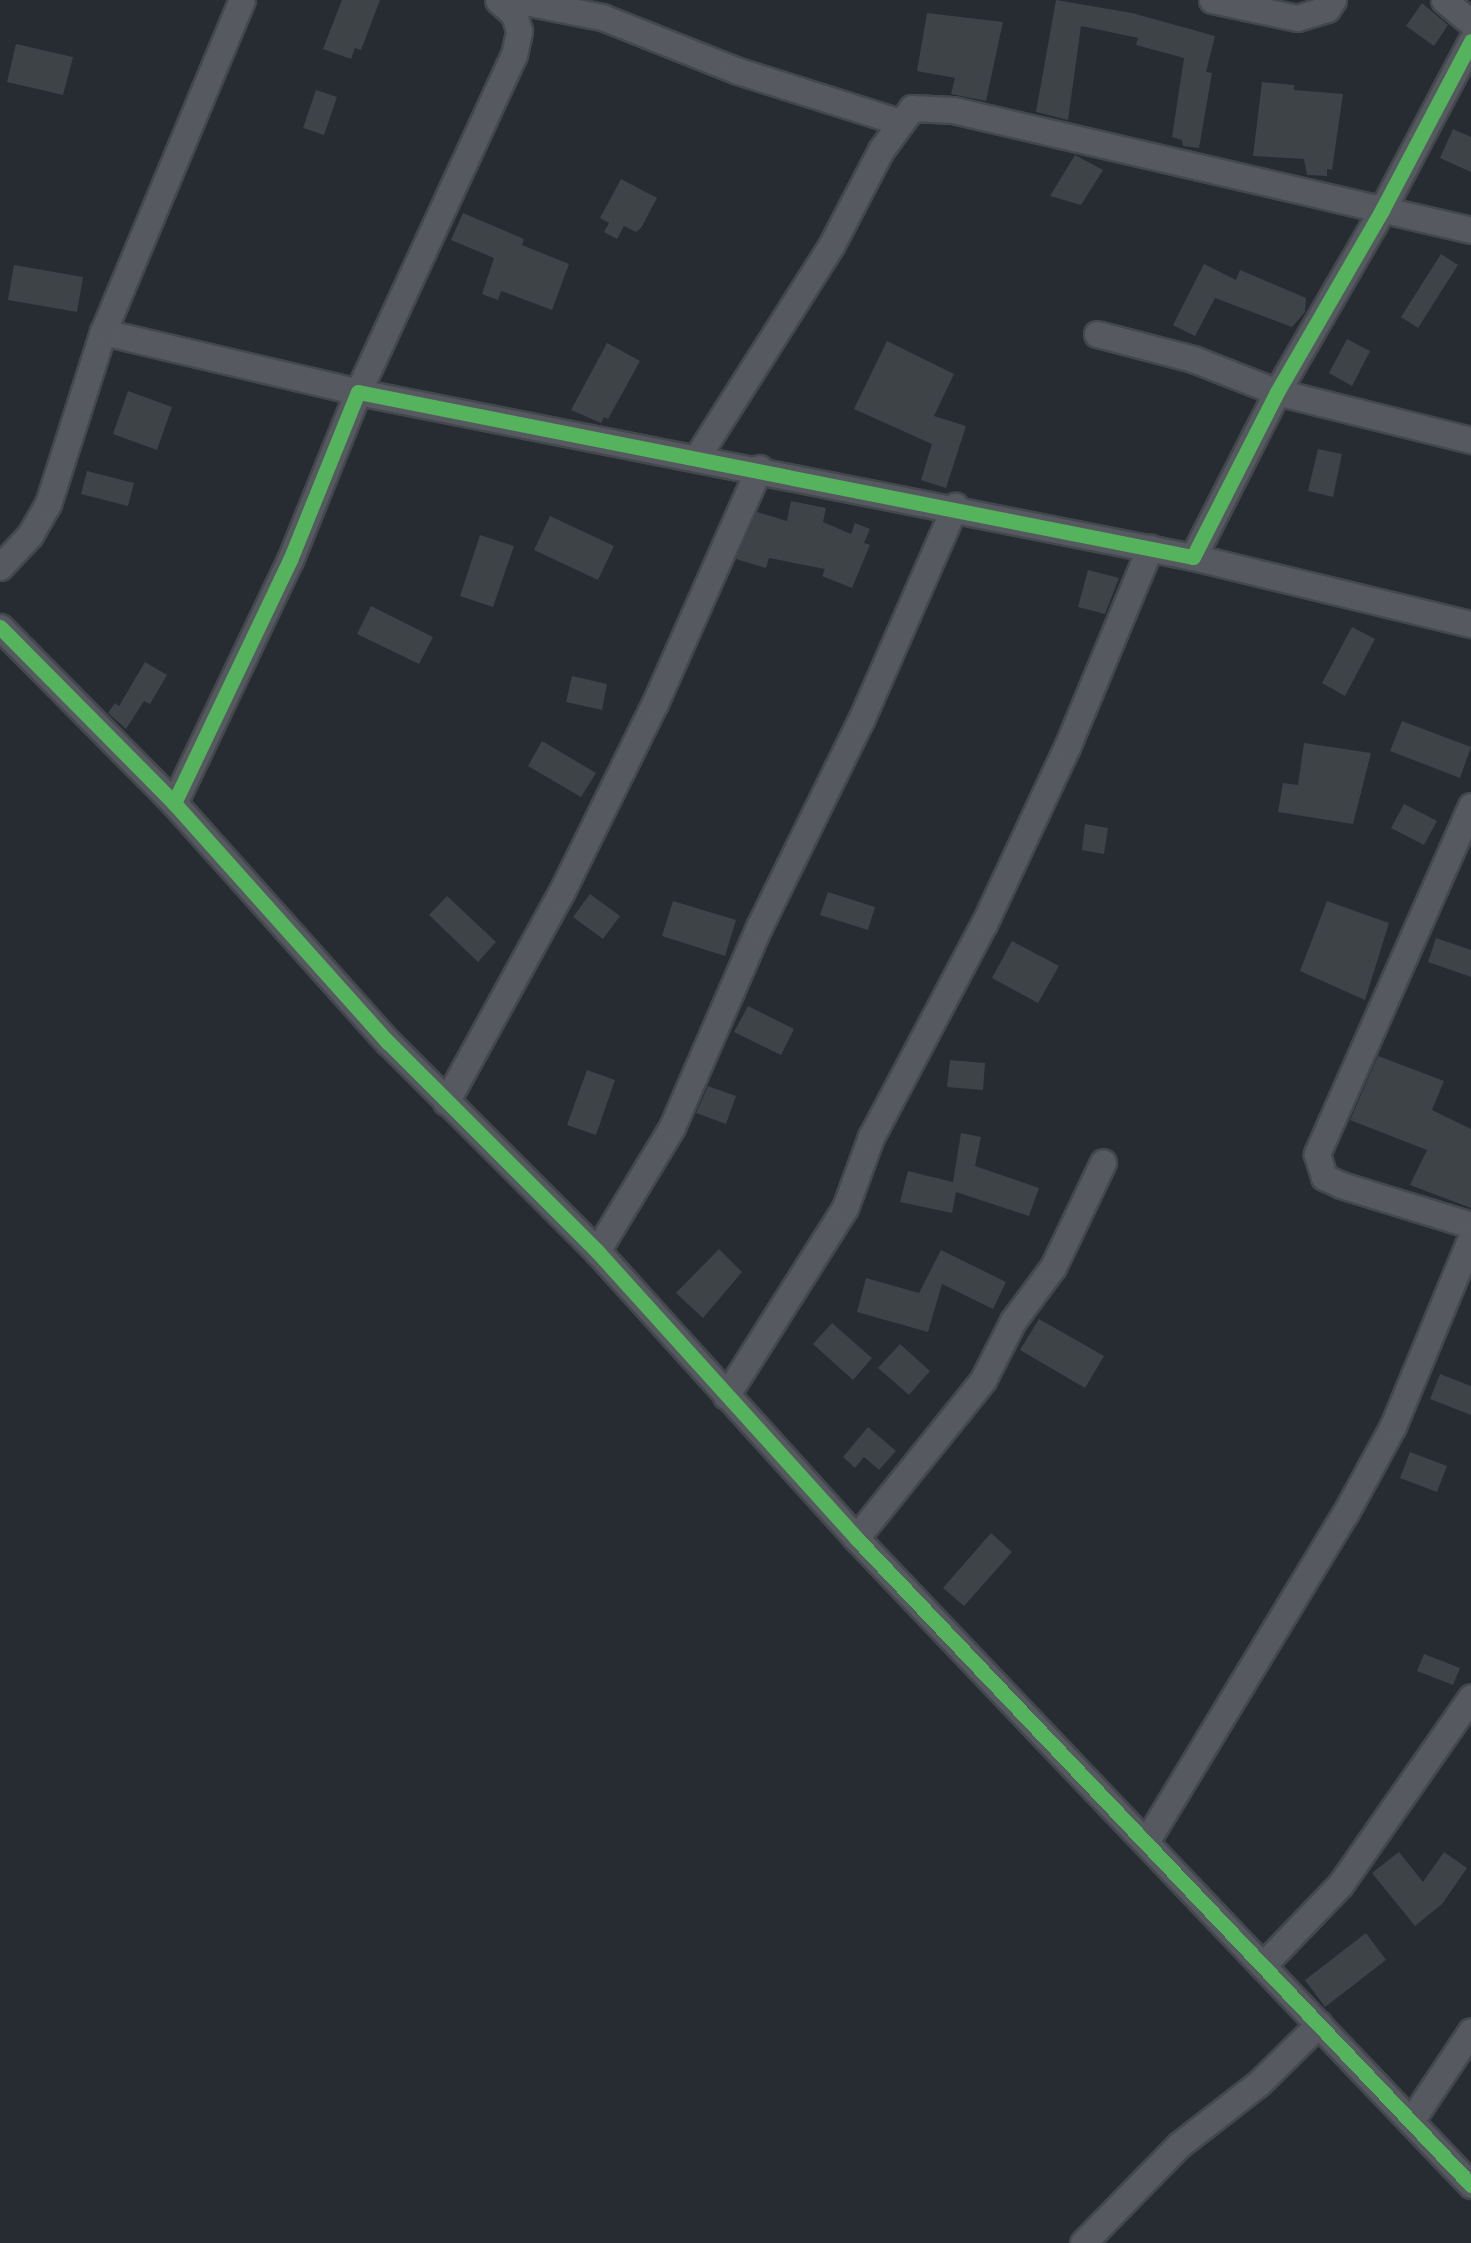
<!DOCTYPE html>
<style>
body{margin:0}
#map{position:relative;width:1471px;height:2243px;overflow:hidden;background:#262c32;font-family:Poppins,sans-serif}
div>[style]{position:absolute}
.building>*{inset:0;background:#3e4348}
.roads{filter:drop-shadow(2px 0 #44484d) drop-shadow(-2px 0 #44484d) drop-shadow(0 2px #44484d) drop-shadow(0 -2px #44484d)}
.minor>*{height:25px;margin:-12.5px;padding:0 12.5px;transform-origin:12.5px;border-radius:12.5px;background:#565a60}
.cycleway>*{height:15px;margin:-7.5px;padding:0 7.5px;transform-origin:7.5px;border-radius:7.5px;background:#56b35d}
span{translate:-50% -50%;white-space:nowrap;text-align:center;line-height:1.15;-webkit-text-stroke:10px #1b222b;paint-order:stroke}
</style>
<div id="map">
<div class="building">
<div style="clip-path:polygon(342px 0,380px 0,361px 50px,355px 48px,351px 59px,323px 49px)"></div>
<div style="clip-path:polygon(1056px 0,1132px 13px,1215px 36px,1206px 72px,1212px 73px,1199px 148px,1183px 146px,1182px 140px,1172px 137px,1184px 58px,1136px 45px,1138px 38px,1081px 26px,1068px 120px,1036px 112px)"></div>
<div style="clip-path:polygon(1422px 3px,1448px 25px,1434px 46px,1406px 26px)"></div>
<div style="clip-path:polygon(927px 13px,1003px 22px,986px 101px,951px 94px,955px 78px,917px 71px)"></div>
<div style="clip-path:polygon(16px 44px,73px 57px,63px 95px,7px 82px)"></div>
<div style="clip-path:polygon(1262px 82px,1294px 85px,1294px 90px,1343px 94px,1332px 170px,1327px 169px,1327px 176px,1307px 175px,1304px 159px,1253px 156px)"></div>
<div style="clip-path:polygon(316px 90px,337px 97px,324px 135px,303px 128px)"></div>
<div style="clip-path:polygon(1453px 129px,1471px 137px,1471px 172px,1440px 158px)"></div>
<div style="clip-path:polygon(1075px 155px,1103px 170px,1081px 205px,1050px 196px)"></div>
<div style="clip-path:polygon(621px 179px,657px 198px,641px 228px,636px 232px,624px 226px,617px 239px,604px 232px,609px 223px,600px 218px)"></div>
<div style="clip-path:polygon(463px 213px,524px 239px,522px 245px,569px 264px,552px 310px,501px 291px,498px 300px,482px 294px,494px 258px,451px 240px)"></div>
<div style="clip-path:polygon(1441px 254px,1458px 265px,1418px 328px,1401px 317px)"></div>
<div style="clip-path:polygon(1204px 264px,1236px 280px,1240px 270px,1306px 298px,1305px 312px,1292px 327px,1215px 298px,1195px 336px,1173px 325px)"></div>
<div style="clip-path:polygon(14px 265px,83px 277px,77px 312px,8px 300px)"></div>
<div style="clip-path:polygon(1347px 339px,1370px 351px,1352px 386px,1329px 373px)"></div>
<div style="clip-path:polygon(887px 341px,954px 374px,934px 416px,966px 426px,946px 488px,921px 480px,932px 444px,854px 409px)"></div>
<div style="clip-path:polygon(607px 343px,640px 361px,608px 419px,604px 417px,601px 423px,571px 410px)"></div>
<div style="clip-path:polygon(128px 391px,172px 407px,157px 450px,113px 434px)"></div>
<div style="clip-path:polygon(1318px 449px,1342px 454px,1333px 497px,1308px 491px)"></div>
<div style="clip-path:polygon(87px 471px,134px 483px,128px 506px,81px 494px)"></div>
<div style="clip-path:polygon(791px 501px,826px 508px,823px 522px,851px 534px,855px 523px,870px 529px,864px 543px,870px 545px,852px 588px,822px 576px,825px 569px,769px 558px,766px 568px,736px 559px,757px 512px,787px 521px)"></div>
<div style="clip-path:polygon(550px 516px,614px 546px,598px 580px,534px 550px)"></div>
<div style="clip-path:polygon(480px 535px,514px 546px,493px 607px,460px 596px)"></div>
<div style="clip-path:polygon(1088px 570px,1119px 578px,1105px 614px,1078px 607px)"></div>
<div style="clip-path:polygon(371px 606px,433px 637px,419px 664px,357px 634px)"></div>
<div style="clip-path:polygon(1352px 627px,1375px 639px,1345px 696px,1322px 683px)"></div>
<div style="clip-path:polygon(145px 662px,167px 675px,150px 704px,144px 701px,126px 729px,108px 713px,115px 703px,119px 706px)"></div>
<div style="clip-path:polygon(572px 676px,607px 684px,602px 710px,566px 702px)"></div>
<div style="clip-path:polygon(1402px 721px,1471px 747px,1460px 778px,1390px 751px)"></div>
<div style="clip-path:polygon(542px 741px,596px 773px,581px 797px,528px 766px)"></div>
<div style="clip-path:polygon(1304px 743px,1371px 753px,1353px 824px,1278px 812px,1283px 783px,1298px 785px)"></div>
<div style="clip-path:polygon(1404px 804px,1437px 821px,1424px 845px,1391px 828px)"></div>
<div style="clip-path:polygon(1085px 824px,1108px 828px,1104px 854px,1082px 850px)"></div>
<div style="clip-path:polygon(828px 892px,875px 907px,868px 930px,820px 915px)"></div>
<div style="clip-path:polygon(590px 894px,620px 916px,603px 939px,573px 917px)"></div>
<div style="clip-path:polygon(447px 896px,496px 942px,478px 962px,429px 915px)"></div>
<div style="clip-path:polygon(673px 901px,736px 920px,725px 956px,662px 936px)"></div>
<div style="clip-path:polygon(1327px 901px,1389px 923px,1365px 1000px,1300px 971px)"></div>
<div style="clip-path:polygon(1436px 938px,1471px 950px,1471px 977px,1428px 962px)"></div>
<div style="clip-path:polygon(1012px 941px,1059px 966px,1038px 1003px,992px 978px)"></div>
<div style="clip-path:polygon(748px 1006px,794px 1029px,781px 1055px,734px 1032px)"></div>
<div style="clip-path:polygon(1378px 1056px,1444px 1081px,1432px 1110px,1471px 1129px,1471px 1208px,1410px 1185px,1427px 1150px,1350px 1120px)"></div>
<div style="clip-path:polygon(950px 1060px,985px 1063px,983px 1090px,947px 1087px)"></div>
<div style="clip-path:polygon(587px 1070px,615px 1080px,596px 1135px,567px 1125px)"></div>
<div style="clip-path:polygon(708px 1086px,736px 1096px,726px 1124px,696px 1113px)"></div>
<div style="clip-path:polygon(961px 1133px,981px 1137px,975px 1166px,1039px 1188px,1029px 1216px,956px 1192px,952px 1213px,900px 1202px,908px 1171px,953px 1182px)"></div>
<div style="clip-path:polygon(719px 1249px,742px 1272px,703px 1318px,676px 1293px)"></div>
<div style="clip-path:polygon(941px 1250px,1006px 1282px,993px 1309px,942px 1284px,928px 1332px,857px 1312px,866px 1278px,919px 1293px)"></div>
<div style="clip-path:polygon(1039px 1319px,1104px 1356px,1085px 1388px,1020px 1350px)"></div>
<div style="clip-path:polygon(832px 1323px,872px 1358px,853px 1380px,813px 1344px)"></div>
<div style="clip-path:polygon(900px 1344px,930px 1371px,909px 1395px,878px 1368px)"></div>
<div style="clip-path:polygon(1440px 1374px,1471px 1386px,1471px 1415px,1430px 1399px)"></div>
<div style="clip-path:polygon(868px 1427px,896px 1451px,879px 1470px,864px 1457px,855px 1468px,843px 1457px)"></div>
<div style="clip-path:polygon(1410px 1452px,1447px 1466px,1437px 1492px,1400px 1478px)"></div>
<div style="clip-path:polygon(991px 1533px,1012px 1552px,964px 1606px,943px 1588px)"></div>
<div style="clip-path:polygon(1424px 1654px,1460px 1668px,1453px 1685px,1417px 1671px)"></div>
<div style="clip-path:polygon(1399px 1852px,1423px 1882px,1444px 1852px,1467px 1868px,1442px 1904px,1415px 1926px,1372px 1873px)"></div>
<div style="clip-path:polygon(1366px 1933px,1386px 1960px,1325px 2007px,1305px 1980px)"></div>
</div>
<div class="roads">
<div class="minor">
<div style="left:515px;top:0;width:89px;rotate:11.1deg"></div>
<div style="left:602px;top:17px;width:146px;rotate:21.7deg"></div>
<div style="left:738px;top:71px;width:170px;rotate:17.5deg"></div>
<div style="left:1212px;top:0;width:87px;rotate:12deg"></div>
<div style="left:1297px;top:18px;width:31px;rotate:-17deg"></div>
<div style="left:1327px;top:9px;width:11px;rotate:-56deg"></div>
<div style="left:1444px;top:0;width:35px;rotate:40deg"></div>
<div style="left:103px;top:332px;width:262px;rotate:13.2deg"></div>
<div style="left:358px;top:392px;width:371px;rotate:-65.2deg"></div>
<div style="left:514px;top:55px;width:25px;rotate:-78deg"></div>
<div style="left:519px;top:31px;width:18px;rotate:-106deg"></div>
<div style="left:514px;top:14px;width:21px;rotate:-139deg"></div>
<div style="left:1097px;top:334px;width:99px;rotate:14.6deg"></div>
<div style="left:1193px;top:359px;width:90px;rotate:21.4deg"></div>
<div style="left:1277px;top:392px;width:200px;rotate:13.9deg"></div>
<div style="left:697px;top:457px;width:250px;rotate:-57.6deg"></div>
<div style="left:831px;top:246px;width:108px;rotate:-62.5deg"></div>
<div style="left:881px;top:150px;width:52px;rotate:-53.6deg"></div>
<div style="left:912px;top:108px;width:41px;rotate:2.8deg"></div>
<div style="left:953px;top:110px;width:532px;rotate:13.04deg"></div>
<div style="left:1193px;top:557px;width:286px;rotate:13.6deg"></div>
<div style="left:0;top:567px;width:44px;rotate:-46.8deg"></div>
<div style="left:30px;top:535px;width:36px;rotate:-60deg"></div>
<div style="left:48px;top:504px;width:181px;rotate:-72.3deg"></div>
<div style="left:103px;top:332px;width:360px;rotate:-67.3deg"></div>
<div style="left:0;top:627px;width:247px;rotate:45.3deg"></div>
<div style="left:174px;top:803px;width:321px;rotate:48.2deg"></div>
<div style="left:388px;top:1042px;width:296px;rotate:45deg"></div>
<div style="left:597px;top:1251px;width:387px;rotate:47.9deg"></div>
<div style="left:856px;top:1538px;width:893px;rotate:46.45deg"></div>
<div style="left:174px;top:803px;width:269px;rotate:-64.5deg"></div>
<div style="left:290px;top:560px;width:181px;rotate:-68deg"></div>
<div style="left:358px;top:392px;width:851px;rotate:11.18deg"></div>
<div style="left:1193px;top:557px;width:185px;rotate:-63deg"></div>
<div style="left:1277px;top:392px;width:210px;rotate:-60deg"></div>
<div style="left:1382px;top:210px;width:191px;rotate:-62.2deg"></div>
<div style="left:1471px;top:806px;width:381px;rotate:113.9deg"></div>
<div style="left:1317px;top:1154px;width:24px;rotate:73deg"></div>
<div style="left:1324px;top:1177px;width:19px;rotate:25deg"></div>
<div style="left:1341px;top:1185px;width:136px;rotate:17.1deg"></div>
<div style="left:446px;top:1102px;width:239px;rotate:-61.2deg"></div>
<div style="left:561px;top:893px;width:212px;rotate:-63.7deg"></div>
<div style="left:655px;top:703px;width:257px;rotate:-66.1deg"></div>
<div style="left:597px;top:1251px;width:145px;rotate:-58.8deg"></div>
<div style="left:672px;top:1127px;width:220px;rotate:-66.5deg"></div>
<div style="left:760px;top:925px;width:229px;rotate:-63.8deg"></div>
<div style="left:861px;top:720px;width:234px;rotate:-66.3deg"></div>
<div style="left:726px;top:1396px;width:222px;rotate:-57.7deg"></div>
<div style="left:845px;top:1208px;width:76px;rotate:-69.9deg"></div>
<div style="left:871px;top:1137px;width:241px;rotate:-62.1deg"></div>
<div style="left:984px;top:924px;width:195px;rotate:-64.9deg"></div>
<div style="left:1067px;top:747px;width:216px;rotate:-67.4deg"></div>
<div style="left:856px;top:1538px;width:203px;rotate:-51.2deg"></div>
<div style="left:983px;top:1380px;width:66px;rotate:-63deg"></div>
<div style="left:1013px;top:1321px;width:67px;rotate:-53.5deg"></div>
<div style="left:1053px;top:1267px;width:116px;rotate:-64.5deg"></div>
<div style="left:1146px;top:1842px;width:384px;rotate:-58.8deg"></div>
<div style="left:1345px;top:1514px;width:100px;rotate:-61.4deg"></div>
<div style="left:1393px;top:1426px;width:204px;rotate:-67.5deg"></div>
<div style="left:1263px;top:1965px;width:111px;rotate:-46.1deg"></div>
<div style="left:1340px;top:1885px;width:229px;rotate:-55.1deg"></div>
<div style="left:1411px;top:2121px;width:108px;rotate:-56.3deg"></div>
<div style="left:1083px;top:2243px;width:137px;rotate:-45.6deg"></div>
<div style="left:1179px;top:2145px;width:101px;rotate:-37.8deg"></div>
<div style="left:1259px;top:2083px;width:84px;rotate:-44.5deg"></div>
</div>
</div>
<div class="cycleway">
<div style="left:0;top:627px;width:247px;rotate:45.3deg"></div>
<div style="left:174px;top:803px;width:321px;rotate:48.2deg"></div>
<div style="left:388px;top:1042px;width:296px;rotate:45deg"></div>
<div style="left:597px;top:1251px;width:387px;rotate:47.9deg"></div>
<div style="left:856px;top:1538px;width:893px;rotate:46.45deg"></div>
<div style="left:174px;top:803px;width:269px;rotate:-64.5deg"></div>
<div style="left:290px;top:560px;width:181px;rotate:-68deg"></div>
<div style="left:358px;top:392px;width:851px;rotate:11.18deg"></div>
<div style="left:1193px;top:557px;width:185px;rotate:-63deg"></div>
<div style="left:1277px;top:392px;width:210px;rotate:-60deg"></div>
<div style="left:1382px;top:210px;width:191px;rotate:-62.2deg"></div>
</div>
</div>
